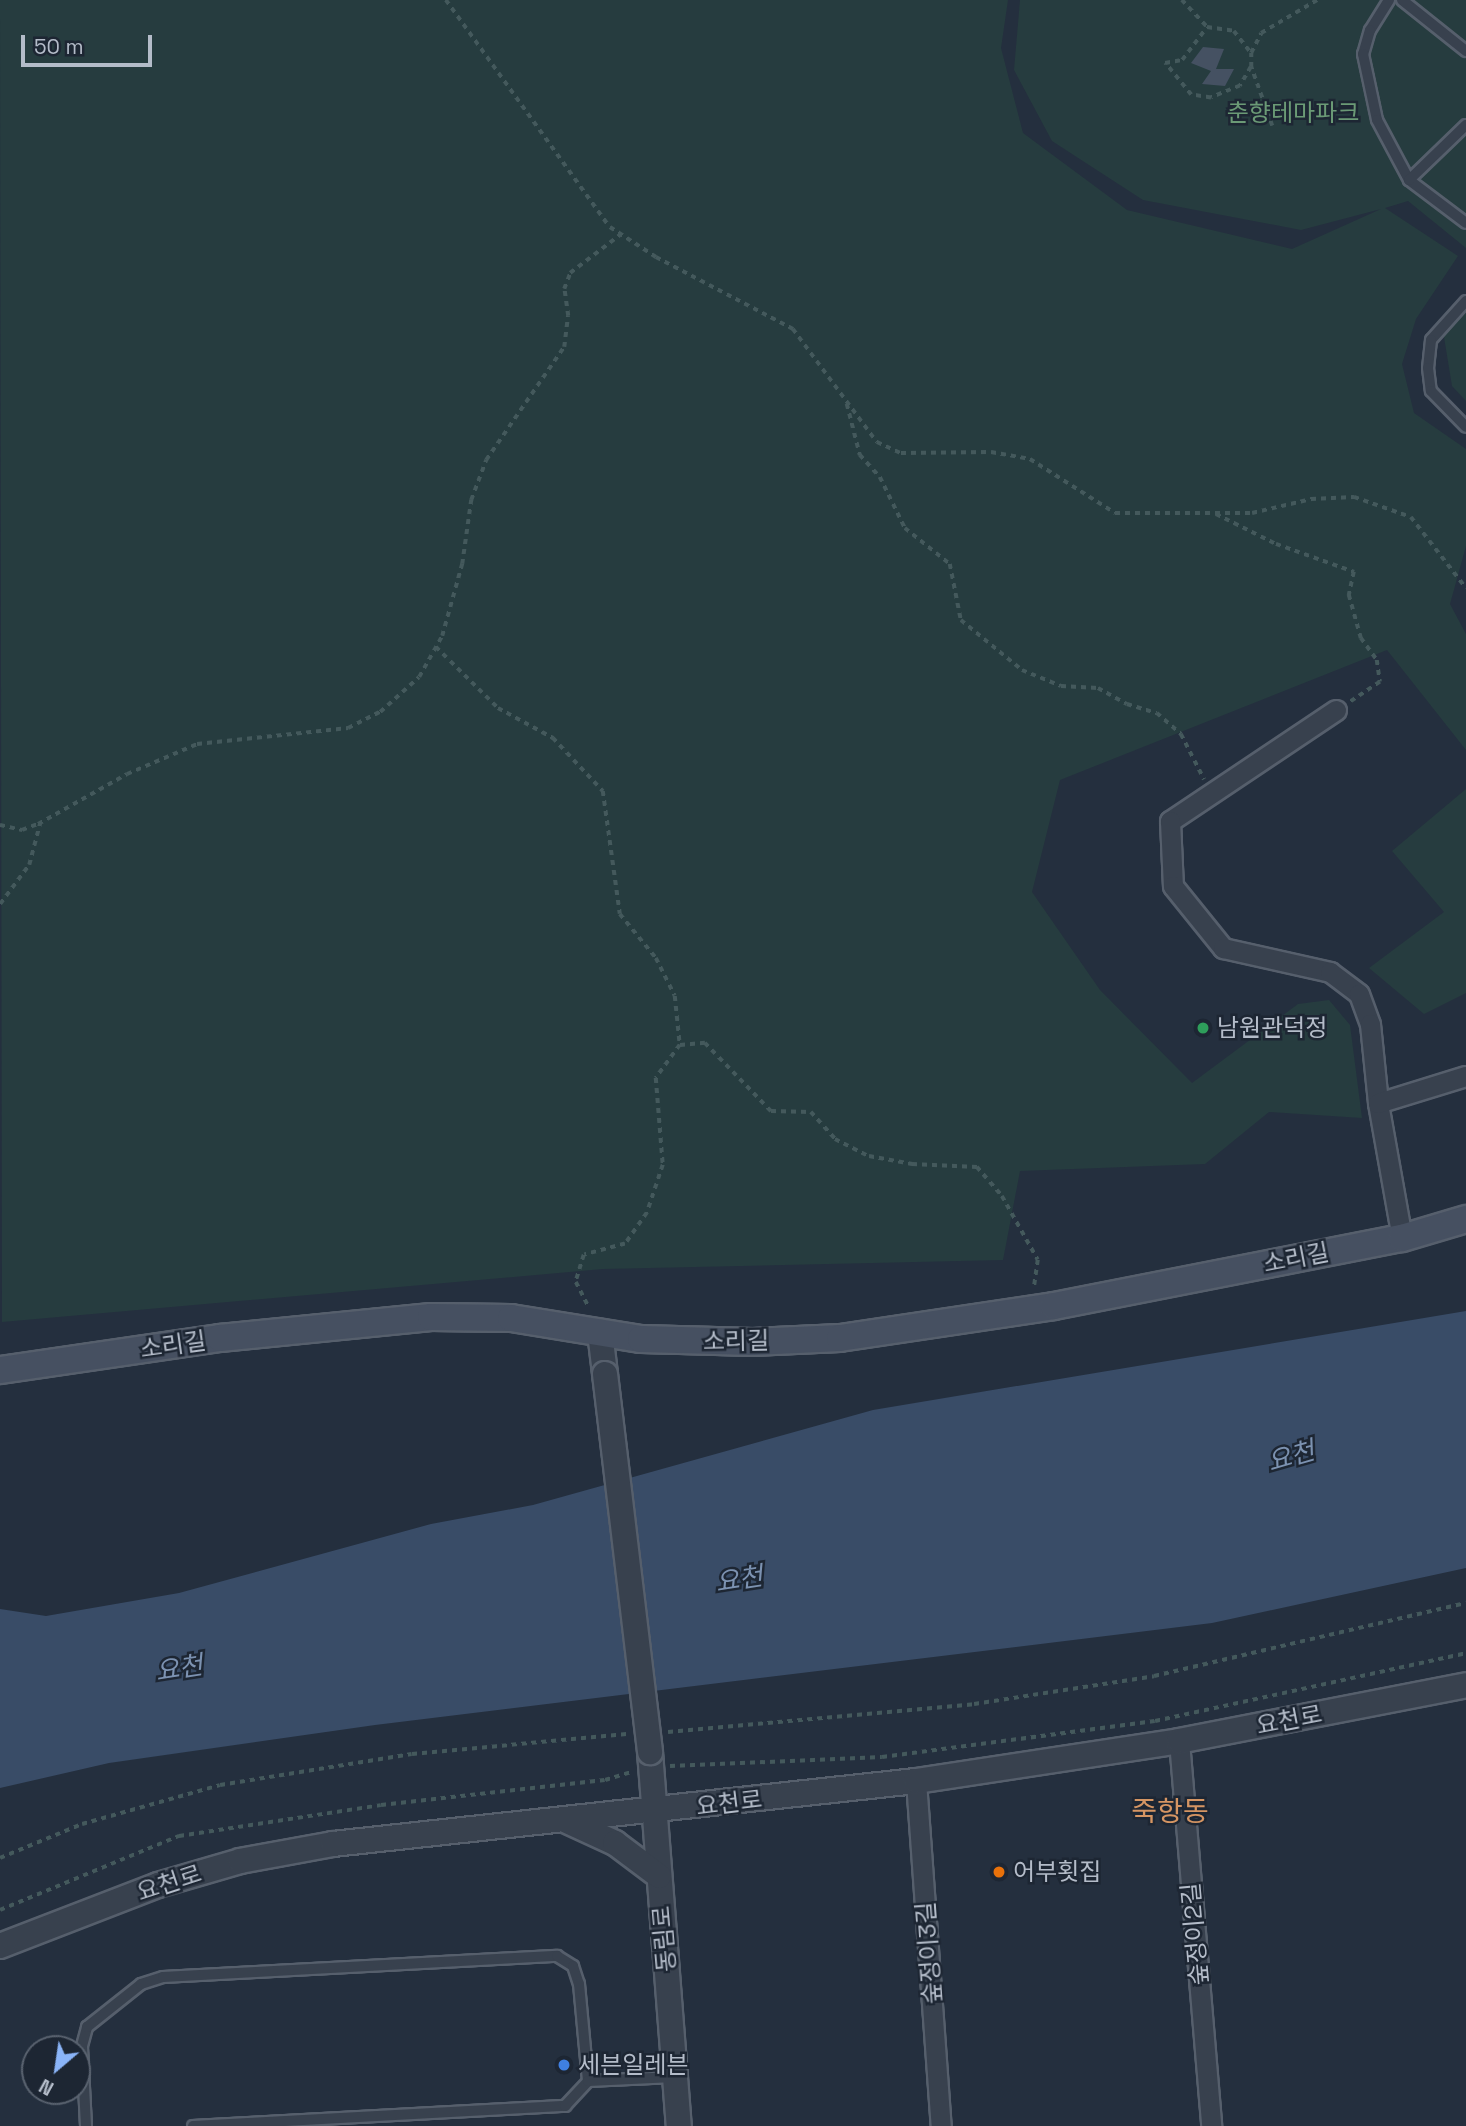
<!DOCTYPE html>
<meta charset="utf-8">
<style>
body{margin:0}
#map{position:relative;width:1466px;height:2126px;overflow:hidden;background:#242f3e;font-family:"Space Grotesk","Noto Sans KR",sans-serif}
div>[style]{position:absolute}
.green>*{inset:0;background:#263c3f}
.water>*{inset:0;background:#394c67}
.building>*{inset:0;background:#455162}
.path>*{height:3.5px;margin-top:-1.75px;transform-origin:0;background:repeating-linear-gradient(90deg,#44595c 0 5px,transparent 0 10px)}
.roads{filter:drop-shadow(2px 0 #565f6c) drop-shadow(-2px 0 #565f6c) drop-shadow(0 2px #565f6c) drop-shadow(0 -2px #565f6c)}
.service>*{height:10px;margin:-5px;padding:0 5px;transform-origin:5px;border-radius:5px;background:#38414e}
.minor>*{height:19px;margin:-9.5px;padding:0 9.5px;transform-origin:9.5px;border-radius:9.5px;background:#38414e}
.tertiary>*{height:24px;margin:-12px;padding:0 12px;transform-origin:12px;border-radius:12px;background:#38414e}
.secondary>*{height:26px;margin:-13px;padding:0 13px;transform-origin:13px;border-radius:13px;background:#465061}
.bridges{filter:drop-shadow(2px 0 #565f6c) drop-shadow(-2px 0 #565f6c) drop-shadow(0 2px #565f6c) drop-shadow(0 -2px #565f6c)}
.tertiary-bridge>*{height:24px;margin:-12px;padding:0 12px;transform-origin:12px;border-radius:12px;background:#38414e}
.dots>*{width:19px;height:19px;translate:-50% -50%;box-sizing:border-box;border:4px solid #1d2633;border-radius:50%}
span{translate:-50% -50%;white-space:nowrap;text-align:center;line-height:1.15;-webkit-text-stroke:5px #1d2633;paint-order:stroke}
.park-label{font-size:24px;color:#6b9a76}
.poi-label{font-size:24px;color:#b4bcc9}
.left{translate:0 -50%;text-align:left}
.street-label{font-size:24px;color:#b4bcc9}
.water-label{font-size:26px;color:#7c92b1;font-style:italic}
.quarter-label{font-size:28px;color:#d59563}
.north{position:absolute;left:21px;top:2035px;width:70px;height:70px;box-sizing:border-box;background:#1d2633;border:2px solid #59626f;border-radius:50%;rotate:209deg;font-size:19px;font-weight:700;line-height:28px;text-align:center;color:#b4bcc9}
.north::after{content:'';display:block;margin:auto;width:24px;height:32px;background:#8ab4f8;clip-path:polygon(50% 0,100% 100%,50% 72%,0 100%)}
.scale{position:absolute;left:21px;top:35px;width:131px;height:32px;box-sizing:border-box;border:4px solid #b4bcc9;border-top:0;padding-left:9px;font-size:21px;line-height:24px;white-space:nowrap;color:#b4bcc9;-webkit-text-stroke:5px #1d2633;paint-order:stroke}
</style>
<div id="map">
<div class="green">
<div style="clip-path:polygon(0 0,1008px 0,1001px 48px,1023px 133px,1127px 210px,1292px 249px,1381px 209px,1301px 230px,1143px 200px,1052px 141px,1014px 70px,1020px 0,1466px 0,1466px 248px,1408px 201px,1385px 208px,1458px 256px,1416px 319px,1402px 364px,1414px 413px,1466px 449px,1466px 546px,1450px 604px,1466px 634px,1466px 750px,1387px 650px,1060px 780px,1032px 892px,1100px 990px,1192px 1083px,1298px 1004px,1329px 1000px,1350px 1025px,1362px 1118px,1269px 1112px,1205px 1164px,1020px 1171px,1003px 1260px,603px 1269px,2px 1322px)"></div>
<div style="clip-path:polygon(1466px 313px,1466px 401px,1452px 386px,1443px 331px)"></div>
<div style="clip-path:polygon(1466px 789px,1466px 993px,1424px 1014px,1369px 968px,1444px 912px,1392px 851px)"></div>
</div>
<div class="water">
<div style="clip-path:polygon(1466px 1311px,1466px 1568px,1212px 1623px,375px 1725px,109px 1763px,0 1788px,0 1609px,46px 1616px,179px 1593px,431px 1524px,533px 1505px,873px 1410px)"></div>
</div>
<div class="building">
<div style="clip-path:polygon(1203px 47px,1224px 49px,1216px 69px,1234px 69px,1225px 86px,1202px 84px,1211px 71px,1191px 63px)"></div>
</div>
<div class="path">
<div style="left:446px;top:0;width:280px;rotate:54.2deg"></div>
<div style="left:610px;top:227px;width:55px;rotate:33.1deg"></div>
<div style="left:656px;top:257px;width:155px;rotate:27.7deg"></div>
<div style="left:793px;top:329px;width:141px;rotate:53.4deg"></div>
<div style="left:877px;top:442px;width:26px;rotate:25deg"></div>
<div style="left:901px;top:453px;width:90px;rotate:-0.6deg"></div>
<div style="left:991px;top:452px;width:40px;rotate:10deg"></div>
<div style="left:1030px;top:459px;width:101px;rotate:32.4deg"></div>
<div style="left:1115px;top:513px;width:137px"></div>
<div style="left:1252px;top:513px;width:61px;rotate:-13.3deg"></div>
<div style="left:1311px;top:499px;width:43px;rotate:-2.7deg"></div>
<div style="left:1354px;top:497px;width:60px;rotate:19.3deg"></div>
<div style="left:1411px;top:517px;width:90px;rotate:52.2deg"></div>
<div style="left:1182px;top:0;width:37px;rotate:47deg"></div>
<div style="left:1251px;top:67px;width:22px;rotate:120deg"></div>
<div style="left:1240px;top:86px;width:31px;rotate:158deg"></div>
<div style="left:1211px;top:98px;width:20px;rotate:-171deg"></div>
<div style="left:1191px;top:95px;width:41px;rotate:-129.1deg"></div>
<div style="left:1165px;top:63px;width:17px;rotate:-10deg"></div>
<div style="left:1182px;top:60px;width:41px;rotate:-52.9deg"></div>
<div style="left:1207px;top:27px;width:27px;rotate:8deg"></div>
<div style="left:1234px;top:31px;width:28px;rotate:52deg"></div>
<div style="left:1272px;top:126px;width:63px;rotate:-109.6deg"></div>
<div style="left:1251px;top:67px;width:14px;rotate:-90deg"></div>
<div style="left:1251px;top:53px;width:22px;rotate:-63deg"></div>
<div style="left:1261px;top:33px;width:65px;rotate:-30.5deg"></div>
<div style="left:847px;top:404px;width:53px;rotate:75.7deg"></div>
<div style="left:860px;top:455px;width:30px;rotate:48deg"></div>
<div style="left:880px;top:477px;width:57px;rotate:63.9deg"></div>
<div style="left:905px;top:528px;width:58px;rotate:38.7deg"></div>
<div style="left:950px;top:564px;width:57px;rotate:78.9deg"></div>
<div style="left:961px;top:620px;width:79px;rotate:39.3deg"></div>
<div style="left:1022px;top:670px;width:42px;rotate:22.3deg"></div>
<div style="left:1061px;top:686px;width:37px;rotate:3deg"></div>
<div style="left:1098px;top:688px;width:33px;rotate:29deg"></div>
<div style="left:1127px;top:704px;width:31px;rotate:17deg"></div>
<div style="left:1157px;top:713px;width:32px;rotate:41deg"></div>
<div style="left:1181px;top:734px;width:51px;rotate:62.9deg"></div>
<div style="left:1216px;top:514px;width:67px;rotate:26.6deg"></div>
<div style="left:1276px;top:544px;width:83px;rotate:19.7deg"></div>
<div style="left:1354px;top:572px;width:24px;rotate:102deg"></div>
<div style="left:1349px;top:595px;width:45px;rotate:74.4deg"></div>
<div style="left:1361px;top:638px;width:27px;rotate:54deg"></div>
<div style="left:1377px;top:660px;width:22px;rotate:82deg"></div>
<div style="left:1380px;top:682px;width:36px;rotate:146deg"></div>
<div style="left:436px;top:647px;width:87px;rotate:44.5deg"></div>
<div style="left:498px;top:708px;width:63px;rotate:28.6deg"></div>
<div style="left:553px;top:738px;width:73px;rotate:46.7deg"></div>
<div style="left:603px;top:791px;width:124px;rotate:82.1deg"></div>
<div style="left:620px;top:914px;width:57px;rotate:50.7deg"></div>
<div style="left:656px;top:958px;width:42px;rotate:63.4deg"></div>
<div style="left:675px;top:996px;width:49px;rotate:84.2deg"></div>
<div style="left:680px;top:1045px;width:41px;rotate:126deg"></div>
<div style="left:656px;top:1078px;width:87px;rotate:85.4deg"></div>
<div style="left:663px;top:1165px;width:51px;rotate:108.4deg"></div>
<div style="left:647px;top:1213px;width:38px;rotate:125deg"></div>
<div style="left:625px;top:1244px;width:42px;rotate:165deg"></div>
<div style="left:584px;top:1255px;width:28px;rotate:107deg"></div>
<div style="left:576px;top:1282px;width:29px;rotate:63deg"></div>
<div style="left:0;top:825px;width:23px;rotate:13deg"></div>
<div style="left:22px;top:830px;width:17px;rotate:-21deg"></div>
<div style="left:38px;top:824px;width:102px;rotate:-29.3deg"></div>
<div style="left:127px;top:774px;width:76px;rotate:-23.2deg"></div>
<div style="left:197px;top:744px;width:152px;rotate:-6deg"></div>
<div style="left:348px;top:728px;width:36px;rotate:-27deg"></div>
<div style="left:380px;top:712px;width:52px;rotate:-41.9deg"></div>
<div style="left:419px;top:677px;width:47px;rotate:-60.7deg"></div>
<div style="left:442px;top:636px;width:75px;rotate:-74.5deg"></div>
<div style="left:462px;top:564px;width:65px;rotate:-82deg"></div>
<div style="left:471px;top:500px;width:43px;rotate:-69.4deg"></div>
<div style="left:486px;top:460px;width:137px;rotate:-55.4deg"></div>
<div style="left:564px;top:347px;width:31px;rotate:-83deg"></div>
<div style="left:568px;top:316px;width:27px;rotate:-98deg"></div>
<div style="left:564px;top:289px;width:17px;rotate:-69deg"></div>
<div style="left:570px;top:273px;width:64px;rotate:-37.4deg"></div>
<div style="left:0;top:904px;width:49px;rotate:-53.4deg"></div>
<div style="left:29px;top:865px;width:43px;rotate:-75.3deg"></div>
<div style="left:680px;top:1045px;width:25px;rotate:-5deg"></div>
<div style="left:705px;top:1043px;width:95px;rotate:45.9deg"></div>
<div style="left:771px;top:1111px;width:40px;rotate:1.4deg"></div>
<div style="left:811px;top:1112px;width:36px;rotate:48deg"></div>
<div style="left:835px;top:1139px;width:38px;rotate:27deg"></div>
<div style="left:869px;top:1156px;width:44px;rotate:10.5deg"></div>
<div style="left:912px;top:1164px;width:65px;rotate:2.6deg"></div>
<div style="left:977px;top:1167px;width:38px;rotate:49deg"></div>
<div style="left:1002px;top:1196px;width:73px;rotate:60.6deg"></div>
<div style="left:1038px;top:1260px;width:29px;rotate:98deg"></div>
<div style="left:668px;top:1732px;width:307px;rotate:-5.2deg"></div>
<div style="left:974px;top:1704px;width:182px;rotate:-8.8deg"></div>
<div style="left:1154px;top:1676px;width:320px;rotate:-13.2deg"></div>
<div style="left:670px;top:1766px;width:212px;rotate:-2.4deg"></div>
<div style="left:882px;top:1757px;width:275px;rotate:-7.5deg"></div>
<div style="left:1155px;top:1721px;width:318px;rotate:-12.3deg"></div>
<div style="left:0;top:1858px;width:89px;rotate:-22.5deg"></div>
<div style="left:82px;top:1824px;width:143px;rotate:-15.8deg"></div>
<div style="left:220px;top:1785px;width:194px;rotate:-9.2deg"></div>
<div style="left:412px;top:1754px;width:218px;rotate:-5.3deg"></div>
<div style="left:0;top:1910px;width:194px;rotate:-22.5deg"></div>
<div style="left:179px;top:1836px;width:204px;rotate:-8.7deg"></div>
<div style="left:381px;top:1805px;width:225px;rotate:-6.4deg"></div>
<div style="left:605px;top:1780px;width:27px;rotate:-17deg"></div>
</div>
<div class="roads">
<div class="service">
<div style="left:1389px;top:0;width:36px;rotate:122deg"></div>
<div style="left:1370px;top:30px;width:25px;rotate:106deg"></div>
<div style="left:1363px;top:54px;width:67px;rotate:78deg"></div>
<div style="left:1377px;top:120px;width:68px;rotate:61.9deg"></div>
<div style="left:1409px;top:180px;width:71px;rotate:37deg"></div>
<div style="left:1402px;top:0;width:82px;rotate:38.6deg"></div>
<div style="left:1409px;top:180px;width:79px;rotate:-44deg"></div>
<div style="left:1466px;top:301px;width:52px;rotate:131.9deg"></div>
<div style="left:1431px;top:340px;width:28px;rotate:96deg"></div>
<div style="left:1428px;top:368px;width:23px;rotate:83deg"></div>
<div style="left:1431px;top:391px;width:50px;rotate:45.8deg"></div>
<div style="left:86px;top:2126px;width:80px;rotate:-92.9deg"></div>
<div style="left:82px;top:2046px;width:20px;rotate:-75deg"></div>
<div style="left:87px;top:2027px;width:69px;rotate:-38.5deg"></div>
<div style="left:141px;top:1984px;width:23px;rotate:-18deg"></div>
<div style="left:163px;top:1977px;width:395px;rotate:-3.1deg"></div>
<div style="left:557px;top:1956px;width:19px;rotate:32deg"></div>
<div style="left:573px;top:1966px;width:19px;rotate:72deg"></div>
<div style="left:579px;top:1984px;width:97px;rotate:84.7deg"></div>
<div style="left:193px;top:2126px;width:373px;rotate:-3.1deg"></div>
<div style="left:565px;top:2106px;width:34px;rotate:-47deg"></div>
<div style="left:588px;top:2081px;width:86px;rotate:-2.7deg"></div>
</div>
<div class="minor">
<div style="left:1336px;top:710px;width:200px;rotate:146.2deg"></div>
<div style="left:1170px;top:821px;width:65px;rotate:87.4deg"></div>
<div style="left:1173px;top:886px;width:80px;rotate:51.1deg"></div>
<div style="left:1223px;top:948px;width:110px;rotate:12.6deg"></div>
<div style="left:1330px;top:972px;width:36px;rotate:37deg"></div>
<div style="left:1359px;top:994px;width:32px;rotate:70deg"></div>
<div style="left:1370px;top:1024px;width:79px;rotate:84.2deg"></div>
<div style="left:1402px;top:1238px;width:137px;rotate:-100.1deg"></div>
<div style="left:1378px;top:1103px;width:92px;rotate:-17.1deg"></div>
<div style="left:1179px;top:1741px;width:386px;rotate:85.2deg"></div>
<div style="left:916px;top:1781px;width:346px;rotate:85.9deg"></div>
</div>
<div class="tertiary">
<div style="left:600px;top:1332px;width:42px;rotate:83.2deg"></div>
<div style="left:650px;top:1752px;width:375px;rotate:85.6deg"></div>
<div style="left:565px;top:1820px;width:55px;rotate:24.7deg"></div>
<div style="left:615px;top:1843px;width:55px;rotate:36.9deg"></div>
<div style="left:0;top:1946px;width:169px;rotate:-21.1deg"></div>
<div style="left:158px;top:1885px;width:85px;rotate:-16.3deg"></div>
<div style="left:240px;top:1861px;width:95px;rotate:-10.4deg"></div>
<div style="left:333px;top:1844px;width:586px;rotate:-6.17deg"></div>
<div style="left:916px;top:1781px;width:266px;rotate:-8.6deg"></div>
<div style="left:1179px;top:1741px;width:292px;rotate:-11deg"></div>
</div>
<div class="secondary">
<div style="left:0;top:1370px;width:222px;rotate:-8.3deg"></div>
<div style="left:220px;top:1338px;width:212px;rotate:-5.7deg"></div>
<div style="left:431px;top:1317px;width:80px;rotate:0.7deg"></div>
<div style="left:511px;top:1318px;width:132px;rotate:9.2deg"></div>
<div style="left:641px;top:1339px;width:112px;rotate:1.5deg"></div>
<div style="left:753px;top:1342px;width:87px;rotate:-2.6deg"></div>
<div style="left:840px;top:1338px;width:216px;rotate:-8.5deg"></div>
<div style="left:1054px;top:1306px;width:355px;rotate:-11.1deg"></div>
<div style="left:1402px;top:1238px;width:67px;rotate:-16.5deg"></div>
</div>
</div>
<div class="bridges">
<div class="tertiary-bridge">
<div style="left:605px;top:1374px;width:381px;rotate:83.2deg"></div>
</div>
</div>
<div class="dots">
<div style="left:1203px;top:1028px;background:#2e9e5b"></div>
<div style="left:999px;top:1872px;background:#e8710a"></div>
<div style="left:564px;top:2065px;background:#3f7fe0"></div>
</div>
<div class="park-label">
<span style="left:1293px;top:113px">춘향테마파크</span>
</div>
<div class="poi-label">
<span class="left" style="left:1217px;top:1028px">남원관덕정</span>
<span class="left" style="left:1013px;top:1872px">어부횟집</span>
<span class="left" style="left:578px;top:2065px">세븐일레븐</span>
</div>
<div class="street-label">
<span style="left:1296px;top:1258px;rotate:-11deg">소리길</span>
<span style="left:736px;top:1341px;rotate:-1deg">소리길</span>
<span style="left:173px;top:1345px;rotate:-8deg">소리길</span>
<span style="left:1289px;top:1720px;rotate:-11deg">요천로</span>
<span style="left:729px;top:1803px;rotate:-7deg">요천로</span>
<span style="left:169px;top:1883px;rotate:-18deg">요천로</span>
<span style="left:1195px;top:1934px;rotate:-95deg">숲정이2길</span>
<span style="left:664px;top:1939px;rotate:-95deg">동림로</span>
<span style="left:929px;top:1953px;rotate:-94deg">숲정이3길</span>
</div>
<div class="water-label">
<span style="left:1291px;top:1457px;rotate:-16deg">요천</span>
<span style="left:739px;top:1580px;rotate:-9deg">요천</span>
<span style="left:179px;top:1669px;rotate:-9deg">요천</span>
</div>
<div class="quarter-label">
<span style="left:1170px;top:1811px">죽항동</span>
</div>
<div class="north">N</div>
<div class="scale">50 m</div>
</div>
